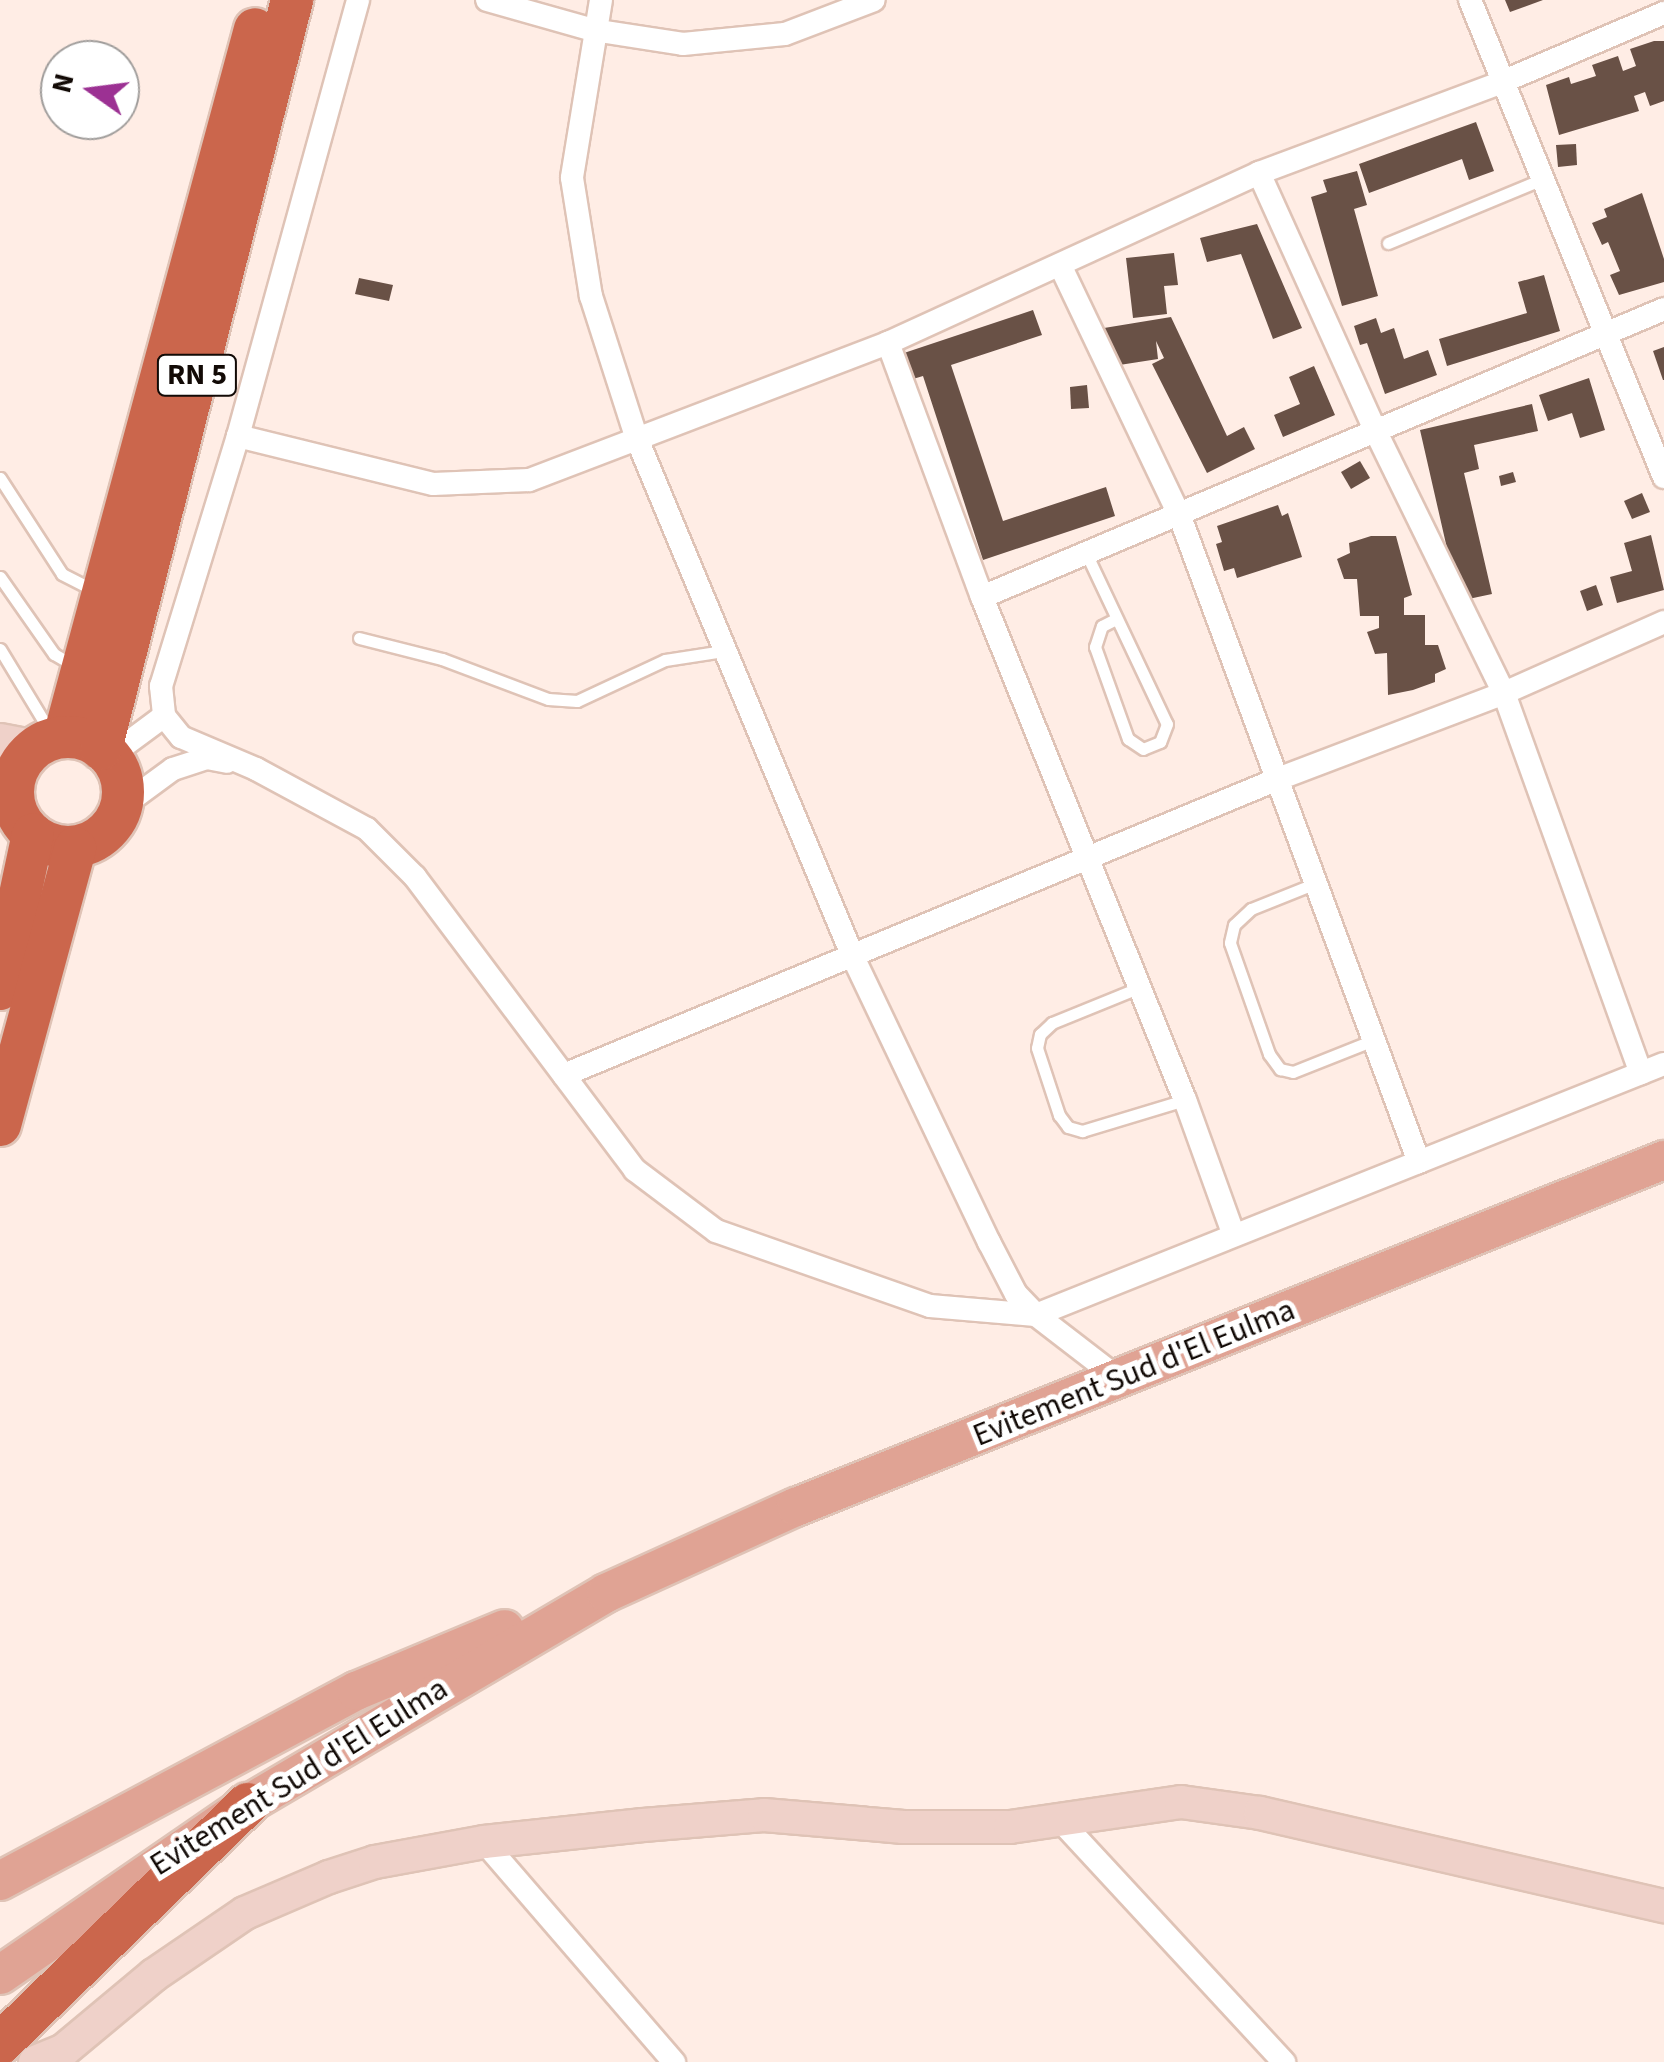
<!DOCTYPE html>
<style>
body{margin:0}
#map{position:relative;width:1664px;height:2062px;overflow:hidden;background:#ffede5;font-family:"Source Sans 3",sans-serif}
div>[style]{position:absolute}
.building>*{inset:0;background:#695146}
.roads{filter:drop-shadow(2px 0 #dfc3b6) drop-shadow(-2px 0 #dfc3b6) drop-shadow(0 2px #dfc3b6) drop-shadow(0 -2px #dfc3b6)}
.lane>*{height:11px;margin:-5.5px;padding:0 5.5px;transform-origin:5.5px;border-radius:5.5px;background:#fff}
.street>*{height:22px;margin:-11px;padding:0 11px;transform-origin:11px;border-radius:11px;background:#fff}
.secondary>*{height:32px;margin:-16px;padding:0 16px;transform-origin:16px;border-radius:16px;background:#efd1c9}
.primary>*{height:38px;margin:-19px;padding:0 19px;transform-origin:19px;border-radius:19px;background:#e0a394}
.highway>*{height:42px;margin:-21px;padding:0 21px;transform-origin:21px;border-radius:21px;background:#cb664c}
.highway>.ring{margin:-21px;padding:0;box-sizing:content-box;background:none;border:42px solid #cb664c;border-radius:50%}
span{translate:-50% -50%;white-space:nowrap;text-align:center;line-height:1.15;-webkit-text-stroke:10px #fff;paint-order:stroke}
.shield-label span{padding:2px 8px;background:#fff;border:2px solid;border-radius:8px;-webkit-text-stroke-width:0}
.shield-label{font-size:30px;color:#120a06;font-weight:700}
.street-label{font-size:32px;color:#120a06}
.north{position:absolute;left:40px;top:40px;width:100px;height:100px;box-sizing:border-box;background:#fff;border:2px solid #a09d9b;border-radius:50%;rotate:284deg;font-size:28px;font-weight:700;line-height:40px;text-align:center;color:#120a06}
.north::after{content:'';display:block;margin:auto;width:35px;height:45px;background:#9c3193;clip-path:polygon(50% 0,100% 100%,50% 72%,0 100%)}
</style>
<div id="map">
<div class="building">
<div style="clip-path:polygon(1505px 0,1543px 0,1510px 12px)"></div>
<div style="clip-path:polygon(1654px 41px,1664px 41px,1664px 101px,1650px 106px,1645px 92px,1634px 96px,1639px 111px,1559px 135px,1546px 85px,1569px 77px,1571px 84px,1596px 76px,1592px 65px,1618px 56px,1623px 71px,1636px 66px,1630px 49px)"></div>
<div style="clip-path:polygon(1476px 122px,1494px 171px,1469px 180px,1462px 159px,1369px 193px,1359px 164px)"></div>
<div style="clip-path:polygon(1576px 144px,1577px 165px,1558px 167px,1556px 145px)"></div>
<div style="clip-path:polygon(1357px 171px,1367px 205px,1354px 209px,1378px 296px,1342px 306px,1311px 197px,1327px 192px,1323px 180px)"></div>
<div style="clip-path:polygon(1642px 193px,1664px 259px,1664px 282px,1619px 295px,1610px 275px,1620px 271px,1608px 242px,1602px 245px,1592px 223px,1607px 217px,1604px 209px)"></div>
<div style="clip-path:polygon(1257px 224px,1302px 328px,1273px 339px,1241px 254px,1207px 262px,1200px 238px)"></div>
<div style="clip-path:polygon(1174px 253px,1178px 285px,1164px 286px,1167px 314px,1133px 318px,1126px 258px)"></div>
<div style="clip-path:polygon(1544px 275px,1560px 331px,1447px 366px,1439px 339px,1527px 313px,1518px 282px)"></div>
<div style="clip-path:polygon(359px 278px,393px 285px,389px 301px,355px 294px)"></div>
<div style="clip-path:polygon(1033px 310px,1042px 335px,951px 365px,1003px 521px,1106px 487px,1115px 516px,983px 560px,923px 376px,913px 379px,904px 353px)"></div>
<div style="clip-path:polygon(1171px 317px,1227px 436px,1244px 427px,1255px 449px,1207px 473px,1152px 364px,1164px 358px,1156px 341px,1158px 359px,1113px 366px,1098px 329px)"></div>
<div style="clip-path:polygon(1376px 318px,1381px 333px,1394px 328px,1404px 359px,1428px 350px,1437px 375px,1385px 394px,1367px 343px,1360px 345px,1354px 326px)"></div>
<div style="clip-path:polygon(1664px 347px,1664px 380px,1663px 380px,1653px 351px)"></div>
<div style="clip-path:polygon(1314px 366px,1335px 415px,1283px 437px,1274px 415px,1300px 404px,1289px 377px)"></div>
<div style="clip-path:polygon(1589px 378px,1605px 430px,1580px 438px,1572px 413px,1548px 421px,1539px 395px)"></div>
<div style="clip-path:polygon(1087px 385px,1089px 408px,1071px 409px,1070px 387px)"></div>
<div style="clip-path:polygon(1532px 404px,1538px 431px,1474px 445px,1479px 469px,1464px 473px,1492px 594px,1459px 601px,1420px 430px)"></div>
<div style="clip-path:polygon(1360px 461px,1370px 478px,1351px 489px,1341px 472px)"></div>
<div style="clip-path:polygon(1513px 472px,1516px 482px,1501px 486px,1499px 476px)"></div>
<div style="clip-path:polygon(1642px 493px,1650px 512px,1632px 519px,1624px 501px)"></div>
<div style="clip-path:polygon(1278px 505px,1282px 516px,1288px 513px,1302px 557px,1237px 578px,1234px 568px,1224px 571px,1216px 544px,1222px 542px,1217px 526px)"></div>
<div style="clip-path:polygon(1651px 535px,1664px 590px,1617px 603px,1610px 577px,1632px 571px,1624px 543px)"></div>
<div style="clip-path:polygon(1371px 536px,1396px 536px,1412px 595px,1404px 598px,1404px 615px,1425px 615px,1425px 645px,1438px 645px,1446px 669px,1435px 674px,1435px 682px,1413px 690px,1388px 695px,1387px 653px,1375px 654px,1367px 632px,1379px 628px,1379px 616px,1360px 616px,1357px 579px,1344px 579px,1337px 559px,1350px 553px,1349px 543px)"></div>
<div style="clip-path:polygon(1596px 585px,1603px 605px,1587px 611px,1580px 591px)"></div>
</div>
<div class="roads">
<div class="lane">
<div style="left:1388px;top:243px;width:170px;rotate:-22.5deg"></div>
<div style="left:0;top:478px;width:114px;rotate:57.1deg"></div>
<div style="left:62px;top:574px;width:38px;rotate:27deg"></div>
<div style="left:1086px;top:553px;width:189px;rotate:64.7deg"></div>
<div style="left:1167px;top:724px;width:19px;rotate:111deg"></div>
<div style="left:1160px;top:742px;width:18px;rotate:158deg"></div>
<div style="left:1143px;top:749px;width:18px;rotate:-146deg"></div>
<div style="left:1128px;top:739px;width:98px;rotate:-109.7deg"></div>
<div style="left:1095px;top:647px;width:22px;rotate:-72deg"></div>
<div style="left:1102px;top:626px;width:16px;rotate:-27deg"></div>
<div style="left:0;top:577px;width:94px;rotate:55deg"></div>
<div style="left:54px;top:654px;width:22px;rotate:30deg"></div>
<div style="left:359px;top:638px;width:86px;rotate:14.2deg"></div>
<div style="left:442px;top:659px;width:113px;rotate:20.7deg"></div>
<div style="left:548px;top:699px;width:29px;rotate:4deg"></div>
<div style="left:577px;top:701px;width:97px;rotate:-25deg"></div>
<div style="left:665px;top:660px;width:59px;rotate:-8.8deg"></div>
<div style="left:0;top:649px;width:100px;rotate:58.8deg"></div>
<div style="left:1316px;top:883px;width:70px;rotate:158.2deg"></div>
<div style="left:1251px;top:909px;width:23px;rotate:137deg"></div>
<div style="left:1234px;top:925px;width:18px;rotate:103deg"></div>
<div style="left:1230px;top:943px;width:118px;rotate:70.6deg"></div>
<div style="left:1269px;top:1054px;width:19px;rotate:54deg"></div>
<div style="left:1280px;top:1069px;width:13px;rotate:13deg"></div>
<div style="left:1293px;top:1072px;width:87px;rotate:-21.6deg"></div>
<div style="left:1138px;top:988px;width:93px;rotate:157.9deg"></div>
<div style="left:1052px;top:1023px;width:16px;rotate:137deg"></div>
<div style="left:1040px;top:1034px;width:14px;rotate:102deg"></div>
<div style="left:1037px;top:1048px;width:71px;rotate:71.8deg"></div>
<div style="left:1059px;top:1115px;width:15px;rotate:53deg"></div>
<div style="left:1068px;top:1127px;width:15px;rotate:16deg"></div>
<div style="left:1082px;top:1131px;width:108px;rotate:-16.8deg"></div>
</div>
<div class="street">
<div style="left:487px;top:0;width:110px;rotate:15.8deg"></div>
<div style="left:593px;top:30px;width:91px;rotate:8.8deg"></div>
<div style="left:683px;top:44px;width:102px;rotate:-5.6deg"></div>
<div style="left:785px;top:34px;width:95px;rotate:-20.9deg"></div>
<div style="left:601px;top:0;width:180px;rotate:99.3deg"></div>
<div style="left:572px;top:178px;width:120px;rotate:80.9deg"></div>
<div style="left:591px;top:296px;width:150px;rotate:72.2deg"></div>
<div style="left:637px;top:439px;width:561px;rotate:67.36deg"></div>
<div style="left:853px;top:957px;width:316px;rotate:64.5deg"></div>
<div style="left:989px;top:1242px;width:59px;rotate:62.6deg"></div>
<div style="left:1016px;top:1294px;width:29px;rotate:46deg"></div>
<div style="left:1036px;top:1315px;width:676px;rotate:-21.79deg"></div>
<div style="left:1470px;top:0;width:515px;rotate:67.87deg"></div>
<div style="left:1259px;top:173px;width:282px;rotate:65.7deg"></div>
<div style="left:1375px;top:430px;width:293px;rotate:63.9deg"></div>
<div style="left:1504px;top:693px;width:404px;rotate:70.2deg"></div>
<div style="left:1060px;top:265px;width:276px;rotate:64.5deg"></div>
<div style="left:1179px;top:514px;width:691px;rotate:69.68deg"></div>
<div style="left:888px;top:343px;width:384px;rotate:159.1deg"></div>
<div style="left:529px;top:480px;width:96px;rotate:177.6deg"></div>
<div style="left:433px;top:484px;width:201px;rotate:-166.2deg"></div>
<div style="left:238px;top:436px;width:262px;rotate:107.1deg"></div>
<div style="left:161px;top:686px;width:30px;rotate:84deg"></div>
<div style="left:164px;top:716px;width:27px;rotate:51deg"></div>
<div style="left:181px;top:737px;width:82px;rotate:23.1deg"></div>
<div style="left:256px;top:769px;width:126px;rotate:28.4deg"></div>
<div style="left:367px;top:829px;width:68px;rotate:45deg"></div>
<div style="left:415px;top:877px;width:366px;rotate:53.1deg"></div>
<div style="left:635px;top:1170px;width:101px;rotate:37deg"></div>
<div style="left:716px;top:1231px;width:227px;rotate:19.3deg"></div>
<div style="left:930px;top:1306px;width:106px;rotate:4.9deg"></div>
<div style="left:1036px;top:1315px;width:105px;rotate:37.6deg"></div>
<div style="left:238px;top:436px;width:452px;rotate:-74.6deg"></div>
<div style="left:982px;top:597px;width:740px;rotate:-22.89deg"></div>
<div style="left:110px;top:756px;width:67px;rotate:-36.5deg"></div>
<div style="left:121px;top:807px;width:64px;rotate:-36.2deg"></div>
<div style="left:173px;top:769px;width:36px;rotate:-18deg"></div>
<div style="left:207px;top:758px;width:20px;rotate:11deg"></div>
<div style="left:564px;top:1075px;width:773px;rotate:-22.52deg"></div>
<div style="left:1278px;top:779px;width:242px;rotate:-20.8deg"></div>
<div style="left:1504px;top:693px;width:175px;rotate:-23.9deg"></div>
<div style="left:1233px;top:1233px;width:141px;rotate:-109.8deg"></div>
<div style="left:1185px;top:1100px;width:542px;rotate:-111.98deg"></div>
<div style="left:982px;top:597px;width:271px;rotate:-110.3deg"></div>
<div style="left:888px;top:343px;width:408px;rotate:-24.6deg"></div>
<div style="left:1259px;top:173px;width:259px;rotate:-20.5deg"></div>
<div style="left:1502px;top:82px;width:176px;rotate:-23.1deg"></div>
<div style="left:1058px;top:1818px;width:333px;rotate:47.2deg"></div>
<div style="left:484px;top:1842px;width:291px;rotate:49.2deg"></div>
</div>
<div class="secondary">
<div style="left:0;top:740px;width:37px;rotate:11deg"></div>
<div style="left:0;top:798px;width:31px;rotate:48deg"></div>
<div style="left:35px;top:2062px;width:31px;rotate:-22deg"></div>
<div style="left:64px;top:2050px;width:117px;rotate:-39.8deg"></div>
<div style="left:154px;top:1975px;width:110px;rotate:-34.3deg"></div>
<div style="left:245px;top:1913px;width:91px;rotate:-23.2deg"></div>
<div style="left:329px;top:1877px;width:48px;rotate:-18.1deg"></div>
<div style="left:375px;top:1862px;width:111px;rotate:-10.4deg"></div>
<div style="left:484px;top:1842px;width:160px;rotate:-6.1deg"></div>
<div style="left:643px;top:1825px;width:121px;rotate:-4.7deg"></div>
<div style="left:764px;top:1815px;width:140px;rotate:4.9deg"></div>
<div style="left:903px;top:1827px;width:107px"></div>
<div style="left:1010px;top:1827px;width:173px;rotate:-8.3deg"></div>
<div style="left:1181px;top:1802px;width:80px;rotate:7.9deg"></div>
<div style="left:1260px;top:1813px;width:415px;rotate:13deg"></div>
</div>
<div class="primary">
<div style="left:0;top:1881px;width:404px;rotate:-28.1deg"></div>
<div style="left:356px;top:1691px;width:161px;rotate:-22.6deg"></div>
<div style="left:0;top:1975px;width:301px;rotate:-34.6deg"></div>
<div style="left:248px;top:1804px;width:416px;rotate:-30.5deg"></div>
<div style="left:606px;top:1593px;width:209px;rotate:-24.4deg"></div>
<div style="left:796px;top:1507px;width:935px;rotate:-21.79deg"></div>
</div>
<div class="highway">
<div style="left:64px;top:737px;width:733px;rotate:-74.9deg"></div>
<div class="ring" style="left:13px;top:737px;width:68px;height:68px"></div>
<div style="left:101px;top:749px;width:773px;rotate:-75.69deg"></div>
<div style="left:0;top:989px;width:158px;rotate:-78deg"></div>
<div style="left:0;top:1125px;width:287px;rotate:-74.8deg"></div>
<div style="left:0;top:2044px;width:345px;rotate:-44.1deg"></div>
</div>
</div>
<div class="shield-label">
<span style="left:197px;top:375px">RN 5</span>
</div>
<div class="street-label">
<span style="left:1134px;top:1373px;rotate:-22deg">Evitement Sud d'El Eulma</span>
<span style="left:299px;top:1777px;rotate:-32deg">Evitement Sud d'El Eulma</span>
</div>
<div class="north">N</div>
</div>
